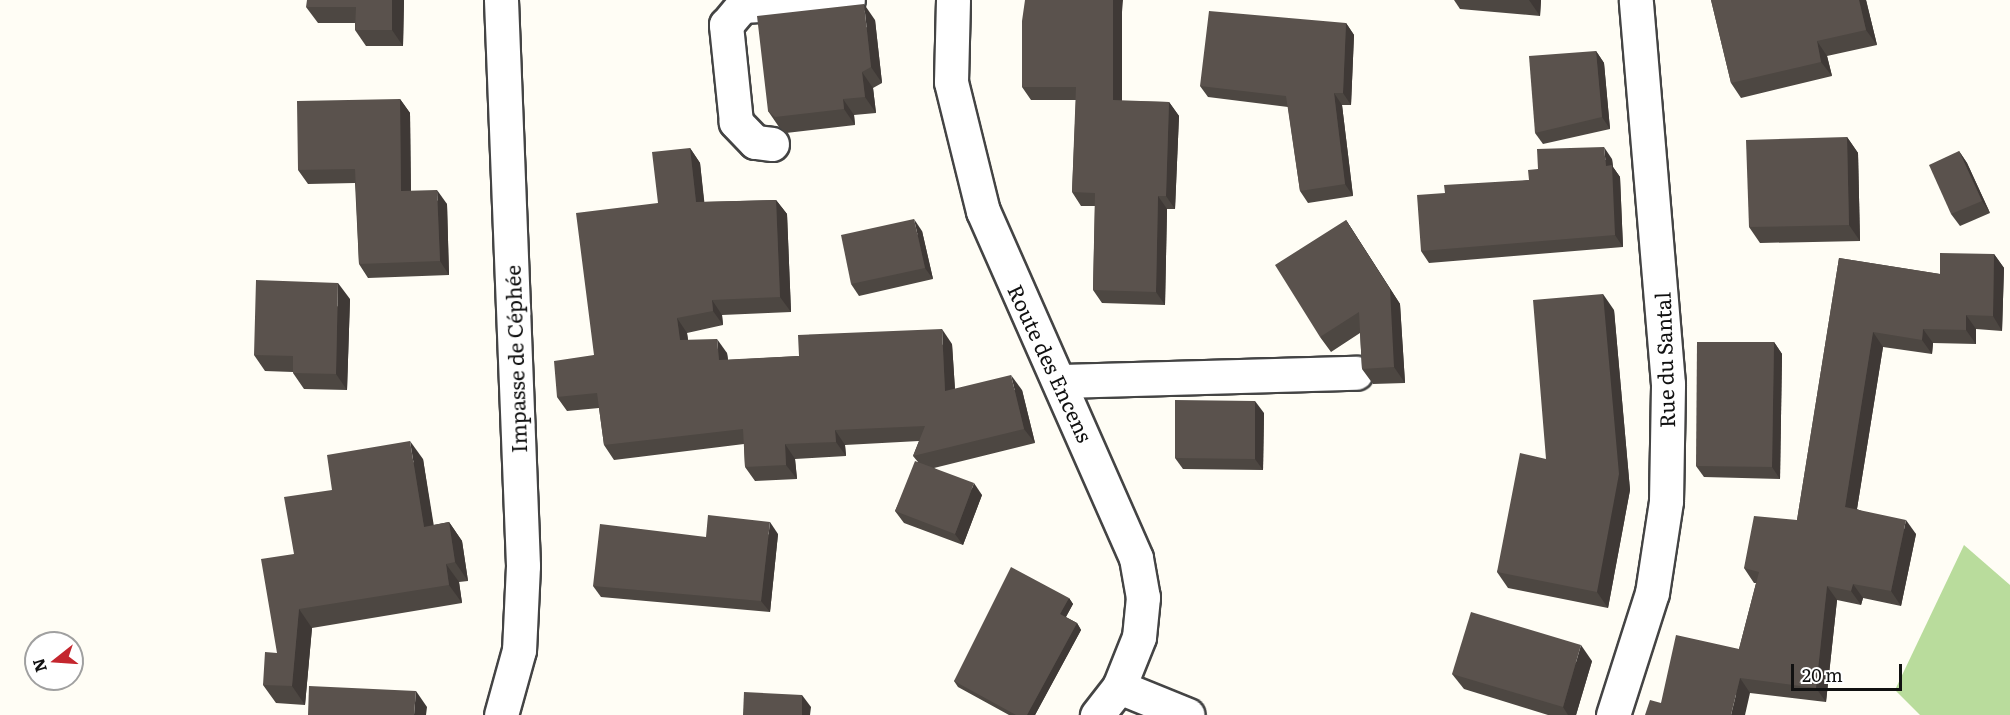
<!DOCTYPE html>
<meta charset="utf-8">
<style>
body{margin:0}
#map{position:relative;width:2010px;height:715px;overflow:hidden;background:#fffdf5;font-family:Literata,serif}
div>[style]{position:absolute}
.forest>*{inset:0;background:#b9dc9c}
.roads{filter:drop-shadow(2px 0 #444) drop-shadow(-2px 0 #444) drop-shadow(0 2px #444) drop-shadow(0 -2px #444)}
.minor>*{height:33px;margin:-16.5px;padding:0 16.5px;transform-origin:16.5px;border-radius:16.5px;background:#fff}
.wall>*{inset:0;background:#4d4742}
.shaded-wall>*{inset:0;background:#3f3936}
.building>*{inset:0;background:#5a524d}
span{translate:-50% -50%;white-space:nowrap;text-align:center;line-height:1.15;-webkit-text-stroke:6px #fff;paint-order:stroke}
.street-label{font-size:21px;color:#111}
.north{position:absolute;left:24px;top:631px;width:60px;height:60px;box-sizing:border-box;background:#fff;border:2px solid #a0a0a0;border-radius:50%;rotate:253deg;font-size:16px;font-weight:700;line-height:24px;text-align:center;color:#111}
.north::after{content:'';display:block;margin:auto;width:21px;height:27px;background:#c4262e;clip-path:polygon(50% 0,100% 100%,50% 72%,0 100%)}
.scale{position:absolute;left:1791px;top:664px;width:111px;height:27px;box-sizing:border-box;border:3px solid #111;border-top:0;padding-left:8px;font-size:18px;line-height:21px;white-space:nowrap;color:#111;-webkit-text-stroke:4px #fff;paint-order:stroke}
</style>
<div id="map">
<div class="forest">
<div style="clip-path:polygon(1964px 545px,2010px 585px,2010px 715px,1920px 715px,1895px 690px)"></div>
</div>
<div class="roads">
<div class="minor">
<div style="left:501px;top:0;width:566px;rotate:87.77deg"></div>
<div style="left:523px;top:566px;width:84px;rotate:92.7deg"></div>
<div style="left:519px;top:650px;width:67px;rotate:105.5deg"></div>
<div style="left:953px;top:0;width:82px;rotate:91.4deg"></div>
<div style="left:951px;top:82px;width:133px;rotate:76.1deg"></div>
<div style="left:983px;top:211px;width:379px;rotate:66.2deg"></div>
<div style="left:1136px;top:558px;width:40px;rotate:80deg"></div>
<div style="left:1143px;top:597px;width:40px;rotate:95.7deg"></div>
<div style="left:1139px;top:637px;width:54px;rotate:111.8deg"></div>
<div style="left:1119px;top:687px;width:36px;rotate:128deg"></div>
<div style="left:772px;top:144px;width:17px;rotate:-173deg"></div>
<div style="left:755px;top:142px;width:28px;rotate:-134deg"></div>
<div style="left:736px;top:122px;width:98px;rotate:-95.9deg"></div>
<div style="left:726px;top:25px;width:25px;rotate:-50deg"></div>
<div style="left:742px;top:6px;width:106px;rotate:-3.2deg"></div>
<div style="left:1061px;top:381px;width:295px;rotate:-1.6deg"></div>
<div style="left:1119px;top:687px;width:74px;rotate:22.1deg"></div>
<div style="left:1613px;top:715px;width:128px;rotate:-72.3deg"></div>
<div style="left:1652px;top:593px;width:93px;rotate:-81.3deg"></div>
<div style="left:1666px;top:501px;width:117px;rotate:-89deg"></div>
<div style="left:1668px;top:384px;width:385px;rotate:-94.8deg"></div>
</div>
</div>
<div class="wall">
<div style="clip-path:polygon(404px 0,403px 46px,366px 46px,355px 30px,355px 23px,318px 23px,306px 7px)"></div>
<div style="clip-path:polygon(1454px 0,1541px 0,1540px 16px,1460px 9px)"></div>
<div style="clip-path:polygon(1711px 0,1866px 0,1877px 45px,1827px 56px,1832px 76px,1741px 98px,1731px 83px)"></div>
<div style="clip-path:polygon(1122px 12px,1122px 101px,1169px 102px,1179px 116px,1175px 209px,1167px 209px,1165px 305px,1102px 303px,1093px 290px,1095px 206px,1081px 206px,1072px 192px,1076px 100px,1031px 100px,1022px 87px)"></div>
<div style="clip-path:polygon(875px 20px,882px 83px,873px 88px,876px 113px,854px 115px,855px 125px,786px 133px,779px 127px,768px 111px)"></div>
<div style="clip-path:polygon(1346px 23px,1354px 35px,1351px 105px,1342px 105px,1353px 196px,1308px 203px,1300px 191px,1288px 107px,1208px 97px,1200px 86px)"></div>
<div style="clip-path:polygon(1596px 51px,1604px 63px,1610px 129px,1543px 144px,1535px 133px)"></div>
<div style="clip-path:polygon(400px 99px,410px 113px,411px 191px,447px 204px,449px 275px,368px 278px,359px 264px,355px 183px,308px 184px,298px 170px)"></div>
<div style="clip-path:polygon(1847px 137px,1858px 153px,1860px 241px,1760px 243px,1749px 227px)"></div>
<div style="clip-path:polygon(690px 148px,700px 163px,704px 202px,776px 200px,787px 214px,791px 312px,722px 315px,723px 325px,687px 333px,688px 340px,727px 353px,728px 360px,799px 356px,952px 344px,955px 389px,1022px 390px,1035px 443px,934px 468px,982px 495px,963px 545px,904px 523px,895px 511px,918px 462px,913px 456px,919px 441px,845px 445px,846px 456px,795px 459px,797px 479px,755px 481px,745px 467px,744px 444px,614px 460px,604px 445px,599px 408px,567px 411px,557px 397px,594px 355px,658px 203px)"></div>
<div style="clip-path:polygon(1959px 151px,1967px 163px,1990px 213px,1960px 226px,1951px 214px)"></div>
<div style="clip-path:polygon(1612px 159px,1613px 167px,1620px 177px,1623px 247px,1429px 263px,1421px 251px,1445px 193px,1529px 180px,1538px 169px)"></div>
<div style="clip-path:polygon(1346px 220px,1400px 304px,1405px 383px,1373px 384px,1362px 369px,1360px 333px,1331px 352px,1320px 337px)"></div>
<div style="clip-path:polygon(922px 231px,933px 279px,859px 296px,851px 284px)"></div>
<div style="clip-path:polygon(1994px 254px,2004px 268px,2002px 331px,1976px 329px,1976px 344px,1933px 343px,1932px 354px,1883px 347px,1857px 509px,1916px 534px,1901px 606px,1863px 598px,1861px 605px,1837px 600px,1826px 702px,1750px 693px,1661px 703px,1739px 649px,1756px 583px,1754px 583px,1744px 568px,1797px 520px,1839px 258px,1940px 274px)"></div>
<div style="clip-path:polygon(350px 299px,347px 390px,304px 389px,293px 373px,293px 372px,265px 371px,254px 355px)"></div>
<div style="clip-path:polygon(1614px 310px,1630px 490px,1608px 608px,1508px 588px,1497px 572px,1546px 459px)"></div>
<div style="clip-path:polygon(1774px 342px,1782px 354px,1780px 479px,1704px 477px,1696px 466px)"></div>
<div style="clip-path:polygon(1264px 413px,1263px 470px,1183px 469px,1175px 458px)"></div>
<div style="clip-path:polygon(423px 459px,433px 525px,449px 522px,462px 541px,468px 581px,459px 582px,462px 603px,312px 628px,305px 705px,276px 703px,263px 685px,277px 653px,294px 554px,332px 490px)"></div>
<div style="clip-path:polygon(778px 534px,770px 612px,601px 597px,593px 586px,706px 537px)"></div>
<div style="clip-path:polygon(1069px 598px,1073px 604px,1066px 617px,1077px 623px,1081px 630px,1035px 715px,1009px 715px,958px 687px,954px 681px)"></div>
<div style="clip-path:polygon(1592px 661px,1576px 715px,1548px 715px,1464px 689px,1452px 674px)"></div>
</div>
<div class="shaded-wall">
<div style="clip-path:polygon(392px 0,404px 0,403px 46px,392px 30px)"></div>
<div style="clip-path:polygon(1113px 0,1123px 0,1122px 12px,1122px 114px,1113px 100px)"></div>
<div style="clip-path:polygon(1529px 0,1541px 0,1540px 16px)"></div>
<div style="clip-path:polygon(1859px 0,1866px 0,1877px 45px,1866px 30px)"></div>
<div style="clip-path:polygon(864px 4px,875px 20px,882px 83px,871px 67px)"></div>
<div style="clip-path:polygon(1346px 23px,1354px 35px,1351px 105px,1343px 93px)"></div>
<div style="clip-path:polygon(1817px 41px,1827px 56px,1832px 76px,1821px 62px)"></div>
<div style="clip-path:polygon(1596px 51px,1604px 63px,1610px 129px,1602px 117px)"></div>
<div style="clip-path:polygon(862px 72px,873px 88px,876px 113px,865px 97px)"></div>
<div style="clip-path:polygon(1334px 93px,1342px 105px,1353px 196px,1345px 184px)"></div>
<div style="clip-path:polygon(400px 99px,410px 113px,411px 205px,401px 191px)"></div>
<div style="clip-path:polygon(843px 99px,854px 115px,855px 125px,844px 109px)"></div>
<div style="clip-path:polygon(1169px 102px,1179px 116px,1175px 209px,1166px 196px)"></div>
<div style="clip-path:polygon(1847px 137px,1858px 153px,1860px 241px,1849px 225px)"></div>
<div style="clip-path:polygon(1604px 147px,1612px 159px,1613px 167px,1620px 177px,1623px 247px,1615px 235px,1606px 166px)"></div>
<div style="clip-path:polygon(690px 148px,700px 163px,706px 217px,696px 202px)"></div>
<div style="clip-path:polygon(1959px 151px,1967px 163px,1990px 213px,1982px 201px)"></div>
<div style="clip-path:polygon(437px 190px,447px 204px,449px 275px,440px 261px)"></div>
<div style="clip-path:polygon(1158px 196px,1167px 209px,1165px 305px,1156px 292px)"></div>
<div style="clip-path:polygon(776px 200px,787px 214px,791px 312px,780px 297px)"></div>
<div style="clip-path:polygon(914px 219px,922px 231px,933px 279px,925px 268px)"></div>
<div style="clip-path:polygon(1346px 220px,1400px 304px,1405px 383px,1394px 367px)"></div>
<div style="clip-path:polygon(1994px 254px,2004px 268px,2002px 331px,1993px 316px)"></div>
<div style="clip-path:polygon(338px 283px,350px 299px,347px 390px,336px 374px)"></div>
<div style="clip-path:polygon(1603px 294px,1614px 310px,1630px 490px,1608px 608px,1597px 592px)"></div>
<div style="clip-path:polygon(712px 300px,722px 315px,723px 325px,713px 311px)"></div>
<div style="clip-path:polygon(1966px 315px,1976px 329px,1976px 344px,1966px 330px)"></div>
<div style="clip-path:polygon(677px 318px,687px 333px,690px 355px,680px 340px)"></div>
<div style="clip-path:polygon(942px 329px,952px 344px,956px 406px,945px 391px)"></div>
<div style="clip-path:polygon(1923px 329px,1933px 343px,1932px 354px,1922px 340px)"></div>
<div style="clip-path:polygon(1873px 332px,1883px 347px,1855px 521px,1845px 507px)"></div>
<div style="clip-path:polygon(717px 339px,727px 353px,730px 375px,719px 360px)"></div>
<div style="clip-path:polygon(1774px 342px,1782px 354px,1780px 479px,1772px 467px)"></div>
<div style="clip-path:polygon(1011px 375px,1022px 390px,1035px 443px,1024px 429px)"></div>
<div style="clip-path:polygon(1255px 401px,1264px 413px,1263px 470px,1255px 459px)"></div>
<div style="clip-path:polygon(835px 430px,845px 445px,846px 456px,836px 442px)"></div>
<div style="clip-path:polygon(410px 441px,423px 459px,437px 545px,424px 527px)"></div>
<div style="clip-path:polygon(785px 444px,795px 459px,797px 479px,786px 465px)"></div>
<div style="clip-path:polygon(974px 483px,982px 495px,963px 545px,955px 534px)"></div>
<div style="clip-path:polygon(1906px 520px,1916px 534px,1901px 606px,1891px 591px)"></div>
<div style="clip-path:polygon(449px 522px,462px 541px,468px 581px,455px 562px)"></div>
<div style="clip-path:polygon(770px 522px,778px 534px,770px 612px,761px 601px)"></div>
<div style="clip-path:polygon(446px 564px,459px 582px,462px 603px,449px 585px)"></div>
<div style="clip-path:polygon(1853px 584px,1863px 598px,1861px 605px,1851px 591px)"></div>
<div style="clip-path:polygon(1827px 586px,1837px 600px,1826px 702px,1816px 688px)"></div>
<div style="clip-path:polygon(1069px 598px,1073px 604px,1064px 620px,1060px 614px)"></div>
<div style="clip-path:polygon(299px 609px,312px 628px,305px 705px,292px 686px)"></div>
<div style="clip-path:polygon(1077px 623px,1081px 630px,1035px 715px,1027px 715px)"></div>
<div style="clip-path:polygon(1581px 645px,1592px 661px,1576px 715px,1568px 715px,1563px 707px)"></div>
<div style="clip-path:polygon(1740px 678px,1750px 693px,1745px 715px,1731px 715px)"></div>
<div style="clip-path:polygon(416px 691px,427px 707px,426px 715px,414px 715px)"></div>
<div style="clip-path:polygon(802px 695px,811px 707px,810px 715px,802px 715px)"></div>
</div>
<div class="building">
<div style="clip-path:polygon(307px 0,392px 0,392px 30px,355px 30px,356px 7px,306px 7px)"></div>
<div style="clip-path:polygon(1025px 0,1113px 0,1113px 100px,1169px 102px,1166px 196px,1158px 196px,1156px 292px,1093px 290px,1095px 193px,1072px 192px,1076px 87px,1022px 87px,1022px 21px)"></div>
<div style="clip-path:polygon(1711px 0,1859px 0,1866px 30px,1817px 41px,1821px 62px,1731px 83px)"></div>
<div style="clip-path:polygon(864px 4px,871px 67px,862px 72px,865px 97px,843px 99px,844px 109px,775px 117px,768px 111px,757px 16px)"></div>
<div style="clip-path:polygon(1209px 11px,1346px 23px,1343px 93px,1334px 93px,1345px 184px,1300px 191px,1286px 96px,1200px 86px)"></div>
<div style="clip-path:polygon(1596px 51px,1602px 117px,1535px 133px,1529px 56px)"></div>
<div style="clip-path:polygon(400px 99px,401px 191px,437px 190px,440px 261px,359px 264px,355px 169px,298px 170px,297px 101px)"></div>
<div style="clip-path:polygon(1847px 137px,1849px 225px,1749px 227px,1746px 140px)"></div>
<div style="clip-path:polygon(1604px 147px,1606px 166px,1612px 165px,1615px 235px,1421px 251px,1417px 195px,1445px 193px,1444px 185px,1529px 180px,1528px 170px,1538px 169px,1537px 149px)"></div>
<div style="clip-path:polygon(690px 148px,696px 202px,776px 200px,780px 297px,712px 300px,713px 311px,677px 318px,680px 340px,717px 339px,719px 360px,799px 356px,798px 335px,942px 329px,945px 391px,1011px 375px,1024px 429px,913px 456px,925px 426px,835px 430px,836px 442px,785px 444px,786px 465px,745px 467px,743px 429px,604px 445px,597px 393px,557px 397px,554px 361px,594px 355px,576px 213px,658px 203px,652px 152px)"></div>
<div style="clip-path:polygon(1959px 151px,1982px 201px,1951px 214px,1929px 165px)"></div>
<div style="clip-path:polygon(914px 219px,925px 268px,851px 284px,841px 235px)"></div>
<div style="clip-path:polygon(1346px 220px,1390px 289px,1394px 367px,1362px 369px,1359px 312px,1320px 337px,1275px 265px)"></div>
<div style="clip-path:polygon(1940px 253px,1994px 254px,1993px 316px,1966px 315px,1966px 330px,1923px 329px,1922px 340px,1873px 332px,1845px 507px,1906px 520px,1891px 591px,1853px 584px,1851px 591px,1827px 586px,1816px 688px,1740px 678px,1731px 715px,1645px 715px,1650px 700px,1661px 703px,1676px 635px,1739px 649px,1759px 572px,1744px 568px,1754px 516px,1797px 520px,1839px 258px,1940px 274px)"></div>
<div style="clip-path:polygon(256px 280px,338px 283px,336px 374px,293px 373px,293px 356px,254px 355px)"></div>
<div style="clip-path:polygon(1603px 294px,1619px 474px,1597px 592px,1497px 572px,1520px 453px,1546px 459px,1533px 300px)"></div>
<div style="clip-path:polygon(1697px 342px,1774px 342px,1772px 467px,1696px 466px)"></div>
<div style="clip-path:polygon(1175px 400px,1255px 401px,1255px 459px,1175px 458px)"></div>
<div style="clip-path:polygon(410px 441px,424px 527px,449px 522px,455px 562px,446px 564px,449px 585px,299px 609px,292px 686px,263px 685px,265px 652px,277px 653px,261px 559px,294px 554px,284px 497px,332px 490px,327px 455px)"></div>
<div style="clip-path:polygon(915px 461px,974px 483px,955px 534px,895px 511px)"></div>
<div style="clip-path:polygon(708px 515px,770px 522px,761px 601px,593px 586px,600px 524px,706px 537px)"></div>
<div style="clip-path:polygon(1011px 567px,1069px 598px,1060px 614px,1077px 623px,1027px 715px,1016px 715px,954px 681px)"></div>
<div style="clip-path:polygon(1471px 612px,1581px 645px,1563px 707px,1452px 674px)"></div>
<div style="clip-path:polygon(309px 686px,416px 691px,414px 715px,308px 715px)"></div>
<div style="clip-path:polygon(744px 692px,802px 695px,802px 715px,743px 715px)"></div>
</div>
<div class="street-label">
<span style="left:515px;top:359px;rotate:-92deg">Impasse de Céphée</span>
<span style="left:1664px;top:360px;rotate:-92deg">Rue du Santal</span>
<span style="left:1051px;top:363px;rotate:65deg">Route des Encens</span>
</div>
<div class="north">N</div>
<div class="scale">20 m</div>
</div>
